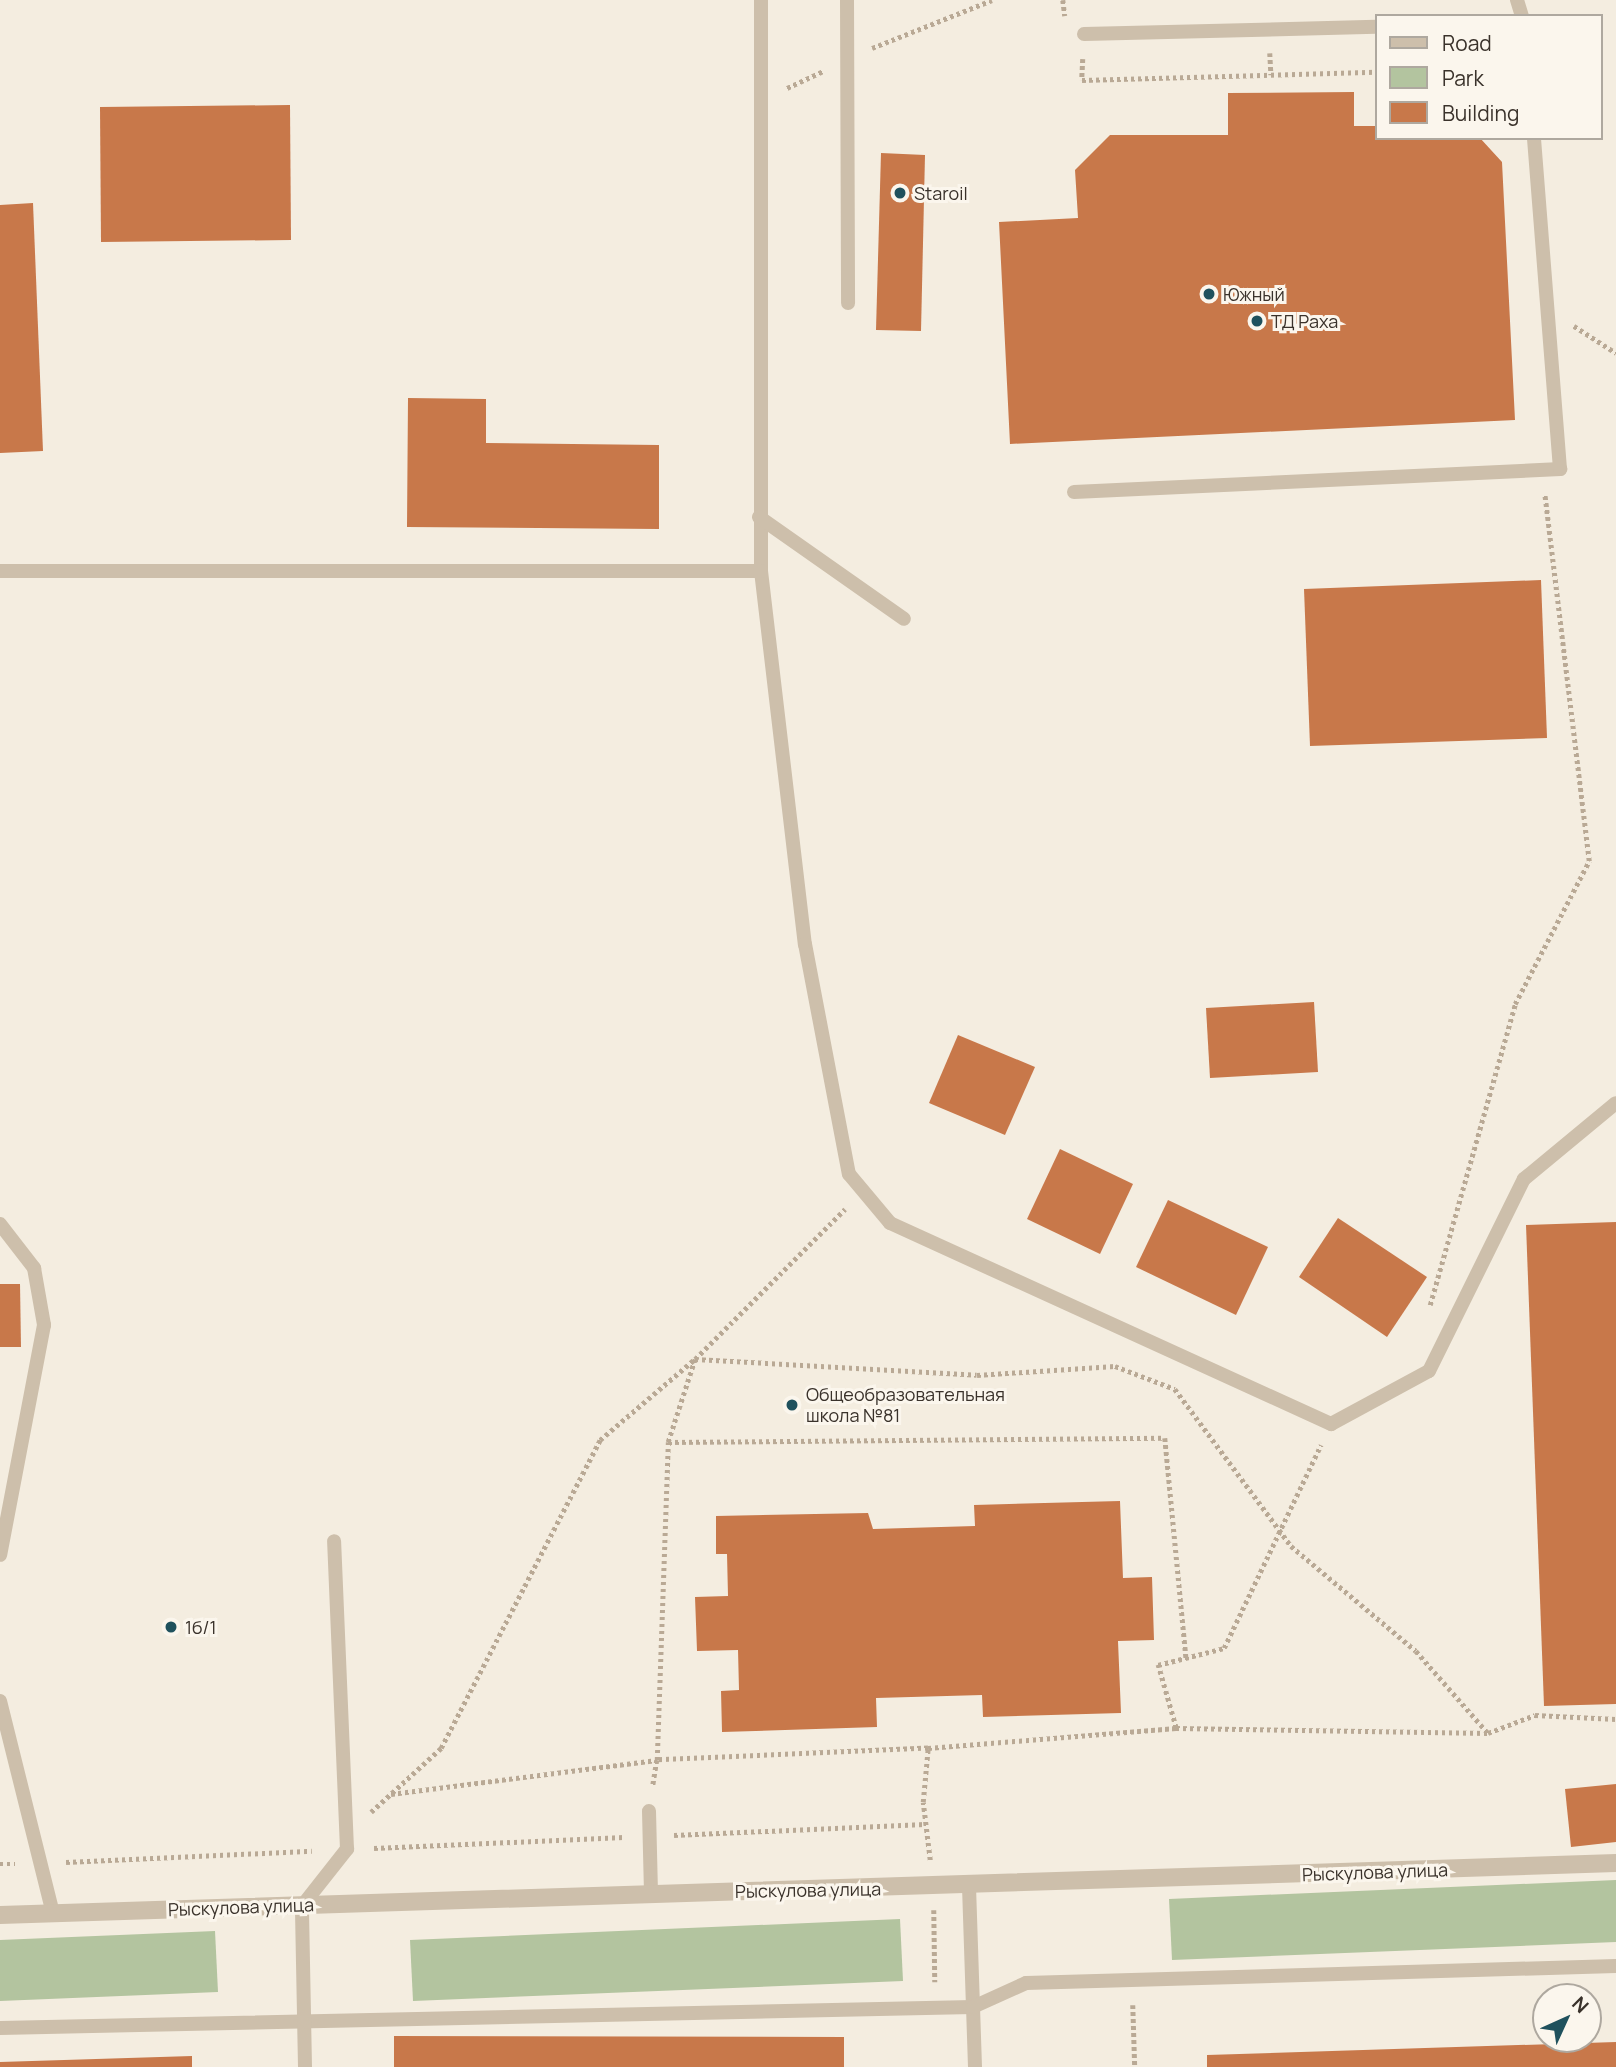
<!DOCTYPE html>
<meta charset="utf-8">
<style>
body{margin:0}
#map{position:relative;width:1616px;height:2067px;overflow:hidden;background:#f4ede0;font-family:Manrope,sans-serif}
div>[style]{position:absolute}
.green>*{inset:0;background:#b3c49f}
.building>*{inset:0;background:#c8784a}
.path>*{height:4.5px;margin-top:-2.25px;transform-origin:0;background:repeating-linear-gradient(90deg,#b9a995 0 3.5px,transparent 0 7px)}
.lane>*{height:14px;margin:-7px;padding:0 7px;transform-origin:7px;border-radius:7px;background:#cdbfab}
.street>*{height:18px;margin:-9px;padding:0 9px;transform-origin:9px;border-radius:9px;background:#cdbfab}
.dots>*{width:19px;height:19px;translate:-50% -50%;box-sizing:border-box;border:4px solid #fbf6ed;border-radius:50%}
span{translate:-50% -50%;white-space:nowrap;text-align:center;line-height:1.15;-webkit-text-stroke:6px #fbf6ed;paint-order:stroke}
.poi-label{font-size:18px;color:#3a322b}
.left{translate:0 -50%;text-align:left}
.street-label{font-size:18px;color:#3a322b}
.legend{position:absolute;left:1375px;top:14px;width:228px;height:126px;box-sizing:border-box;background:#fbf6ed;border:2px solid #aea89f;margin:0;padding:9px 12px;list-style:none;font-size:21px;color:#3a322b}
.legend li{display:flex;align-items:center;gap:14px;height:35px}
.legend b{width:35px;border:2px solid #aea89f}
.north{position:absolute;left:1532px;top:1983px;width:70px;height:70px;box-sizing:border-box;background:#fbf6ed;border:2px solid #aea89f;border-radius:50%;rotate:45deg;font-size:19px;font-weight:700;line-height:28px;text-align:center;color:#3a322b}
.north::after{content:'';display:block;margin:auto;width:24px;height:32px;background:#1f515d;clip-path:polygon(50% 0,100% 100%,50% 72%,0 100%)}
</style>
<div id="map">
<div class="green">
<div style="clip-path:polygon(1616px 1880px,1616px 1942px,1172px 1960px,1169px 1899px)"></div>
<div style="clip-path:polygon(900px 1919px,903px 1981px,413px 2001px,410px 1940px)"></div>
<div style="clip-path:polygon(215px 1931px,218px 1992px,0 2001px,0 1940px)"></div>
</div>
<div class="building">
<div style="clip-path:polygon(1354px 92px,1354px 126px,1376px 126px,1376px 138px,1480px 138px,1502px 162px,1515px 420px,1010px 444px,999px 222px,1078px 218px,1075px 170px,1110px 135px,1228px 135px,1228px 93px)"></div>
<div style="clip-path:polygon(290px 105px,291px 240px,101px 242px,100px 107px)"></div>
<div style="clip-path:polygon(881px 153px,925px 155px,921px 331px,876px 330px)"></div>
<div style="clip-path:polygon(33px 203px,43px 451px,0 453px,0 205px)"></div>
<div style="clip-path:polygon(408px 398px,486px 399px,486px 443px,659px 445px,659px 529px,407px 527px)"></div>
<div style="clip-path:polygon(1541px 580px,1547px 738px,1310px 746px,1304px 589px)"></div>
<div style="clip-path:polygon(1314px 1002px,1318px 1072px,1210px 1078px,1206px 1008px)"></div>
<div style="clip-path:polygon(958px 1035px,1035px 1067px,1005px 1135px,929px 1103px)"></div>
<div style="clip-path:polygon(1060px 1149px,1133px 1184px,1100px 1254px,1027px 1219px)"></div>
<div style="clip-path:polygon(1168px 1200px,1268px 1247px,1236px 1315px,1136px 1267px)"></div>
<div style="clip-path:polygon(1338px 1218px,1427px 1277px,1387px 1337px,1299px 1277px)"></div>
<div style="clip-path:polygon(1616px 1222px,1616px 1704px,1544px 1706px,1526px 1225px)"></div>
<div style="clip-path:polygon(0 1284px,20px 1284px,21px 1347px,0 1347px)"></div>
<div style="clip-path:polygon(1120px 1501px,1123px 1578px,1152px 1577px,1154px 1640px,1118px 1641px,1121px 1713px,983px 1717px,982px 1695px,876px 1698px,877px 1727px,722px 1732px,721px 1691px,739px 1690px,738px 1650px,697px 1651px,695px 1597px,728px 1596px,727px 1554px,716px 1554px,716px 1516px,868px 1513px,873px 1529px,975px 1526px,974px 1505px)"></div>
<div style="clip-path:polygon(1616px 1784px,1616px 1842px,1571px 1847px,1565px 1789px)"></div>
<div style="clip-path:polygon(394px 2036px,844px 2037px,844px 2067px,394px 2067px)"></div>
<div style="clip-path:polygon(1616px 2042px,1616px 2067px,1207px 2067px,1207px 2055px)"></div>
<div style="clip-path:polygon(192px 2056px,192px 2067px,0 2067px,0 2062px)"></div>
</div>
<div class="path">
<div style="left:1063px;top:0;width:16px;rotate:83deg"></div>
<div style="left:872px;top:48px;width:129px;rotate:-21.8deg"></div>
<div style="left:1270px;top:53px;width:22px;rotate:87deg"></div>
<div style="left:1083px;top:59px;width:21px;rotate:93deg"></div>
<div style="left:1082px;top:80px;width:294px;rotate:-1.6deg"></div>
<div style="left:787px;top:88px;width:40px;rotate:-25deg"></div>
<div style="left:1574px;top:326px;width:50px;rotate:32.7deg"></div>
<div style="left:1430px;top:1305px;width:313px;rotate:-74.2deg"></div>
<div style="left:1515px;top:1004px;width:161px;rotate:-62.6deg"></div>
<div style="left:1589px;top:861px;width:369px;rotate:-96.9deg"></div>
<div style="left:668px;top:1442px;width:497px;rotate:-0.5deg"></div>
<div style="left:1165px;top:1438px;width:221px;rotate:84.5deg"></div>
<div style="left:1176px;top:1728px;width:312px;rotate:0.9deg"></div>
<div style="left:1488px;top:1733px;width:50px;rotate:-21deg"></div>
<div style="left:1535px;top:1715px;width:81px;rotate:2.8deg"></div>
<div style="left:928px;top:1748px;width:271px;rotate:177.5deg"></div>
<div style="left:657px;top:1760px;width:318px;rotate:-88deg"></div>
<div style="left:668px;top:1442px;width:87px;rotate:-72deg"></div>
<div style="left:695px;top:1359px;width:282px;rotate:3.2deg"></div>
<div style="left:977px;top:1375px;width:138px;rotate:-3.7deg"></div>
<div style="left:1115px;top:1366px;width:64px;rotate:21deg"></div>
<div style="left:1175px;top:1389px;width:195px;rotate:53.5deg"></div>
<div style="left:1291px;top:1546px;width:163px;rotate:40deg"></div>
<div style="left:1416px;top:1651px;width:109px;rotate:48.7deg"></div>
<div style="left:391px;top:1794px;width:268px;rotate:-7.3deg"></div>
<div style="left:657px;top:1760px;width:26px;rotate:99deg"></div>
<div style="left:371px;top:1812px;width:95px;rotate:-42.4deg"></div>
<div style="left:441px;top:1748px;width:347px;rotate:-62.7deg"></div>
<div style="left:600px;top:1440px;width:125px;rotate:-40.5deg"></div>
<div style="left:695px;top:1359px;width:212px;rotate:-45deg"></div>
<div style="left:674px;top:1835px;width:251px;rotate:-2.5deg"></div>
<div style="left:374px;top:1848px;width:250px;rotate:-2.5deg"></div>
<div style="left:930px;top:1860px;width:58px;rotate:-96.9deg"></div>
<div style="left:923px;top:1802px;width:54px;rotate:-84.7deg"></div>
<div style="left:928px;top:1748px;width:249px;rotate:-4.6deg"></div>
<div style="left:1176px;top:1728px;width:66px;rotate:-105.9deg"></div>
<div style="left:1158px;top:1665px;width:68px;rotate:-14.4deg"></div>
<div style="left:1224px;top:1648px;width:225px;rotate:-64.5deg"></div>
<div style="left:66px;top:1862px;width:246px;rotate:-2.6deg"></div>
<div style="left:0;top:1864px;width:15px"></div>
<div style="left:934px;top:1910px;width:72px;rotate:89.2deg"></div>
<div style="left:1133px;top:2005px;width:62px;rotate:88.2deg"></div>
</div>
<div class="lane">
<div style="left:761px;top:0;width:571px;rotate:90deg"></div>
<div style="left:761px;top:571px;width:376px;rotate:83.3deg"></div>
<div style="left:805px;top:944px;width:234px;rotate:79.2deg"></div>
<div style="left:849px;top:1174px;width:64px;rotate:50.1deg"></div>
<div style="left:890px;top:1223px;width:485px;rotate:24.5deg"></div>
<div style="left:1331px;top:1424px;width:111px;rotate:-28.4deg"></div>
<div style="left:1429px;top:1371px;width:214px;rotate:-63.7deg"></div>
<div style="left:1524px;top:1179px;width:119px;rotate:-39.6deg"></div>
<div style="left:847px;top:0;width:303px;rotate:89.8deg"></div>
<div style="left:1517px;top:0;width:17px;rotate:73deg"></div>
<div style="left:1084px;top:34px;width:292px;rotate:-1.4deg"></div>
<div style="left:1074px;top:492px;width:487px;rotate:-2.7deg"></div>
<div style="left:1560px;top:469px;width:332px;rotate:-94.5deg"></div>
<div style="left:759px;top:517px;width:177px;rotate:35.1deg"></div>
<div style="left:0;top:571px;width:761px"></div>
<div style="left:0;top:1224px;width:56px;rotate:52.3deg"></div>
<div style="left:34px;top:1268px;width:58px;rotate:80deg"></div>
<div style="left:44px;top:1325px;width:234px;rotate:100.8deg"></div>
<div style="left:0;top:1701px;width:219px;rotate:76deg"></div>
<div style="left:649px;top:1811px;width:82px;rotate:88.6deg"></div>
<div style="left:0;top:2028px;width:973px;rotate:-1.24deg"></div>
<div style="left:973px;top:2007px;width:121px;rotate:-91.9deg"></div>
<div style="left:305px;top:2067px;width:161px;rotate:-91.1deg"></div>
<div style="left:302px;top:1906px;width:73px;rotate:-51.7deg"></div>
<div style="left:347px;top:1849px;width:308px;rotate:-92.4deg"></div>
<div style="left:975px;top:2067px;width:60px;rotate:-91.9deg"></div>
<div style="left:973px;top:2007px;width:58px;rotate:-24.4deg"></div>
<div style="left:1026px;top:1983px;width:590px;rotate:-1.65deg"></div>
</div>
<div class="street">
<div style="left:0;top:1915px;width:1617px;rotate:-1.84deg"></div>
</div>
<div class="dots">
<div style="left:900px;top:193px;background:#1f515d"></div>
<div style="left:1209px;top:294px;background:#1f515d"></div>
<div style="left:1257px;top:321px;background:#1f515d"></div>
<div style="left:792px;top:1405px;background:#1f515d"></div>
<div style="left:171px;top:1627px;background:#1f515d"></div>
</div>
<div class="poi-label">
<span class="left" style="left:914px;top:193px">Staroil</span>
<span class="left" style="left:1223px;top:294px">Южный</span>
<span class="left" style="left:1271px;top:321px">ТД Раха</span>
<span class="left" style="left:806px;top:1405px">Общеобразовательная<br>школа №81</span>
<span class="left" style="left:185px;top:1627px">1б/1</span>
</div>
<div class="street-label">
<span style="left:1375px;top:1872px;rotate:-2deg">Рыскулова улица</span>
<span style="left:808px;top:1890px;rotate:-1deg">Рыскулова улица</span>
<span style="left:241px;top:1907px;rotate:-2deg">Рыскулова улица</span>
</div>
<ul class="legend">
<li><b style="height:9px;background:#cdbfab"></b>Road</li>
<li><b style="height:19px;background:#b3c49f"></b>Park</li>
<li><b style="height:19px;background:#c8784a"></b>Building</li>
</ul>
<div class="north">N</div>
</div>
